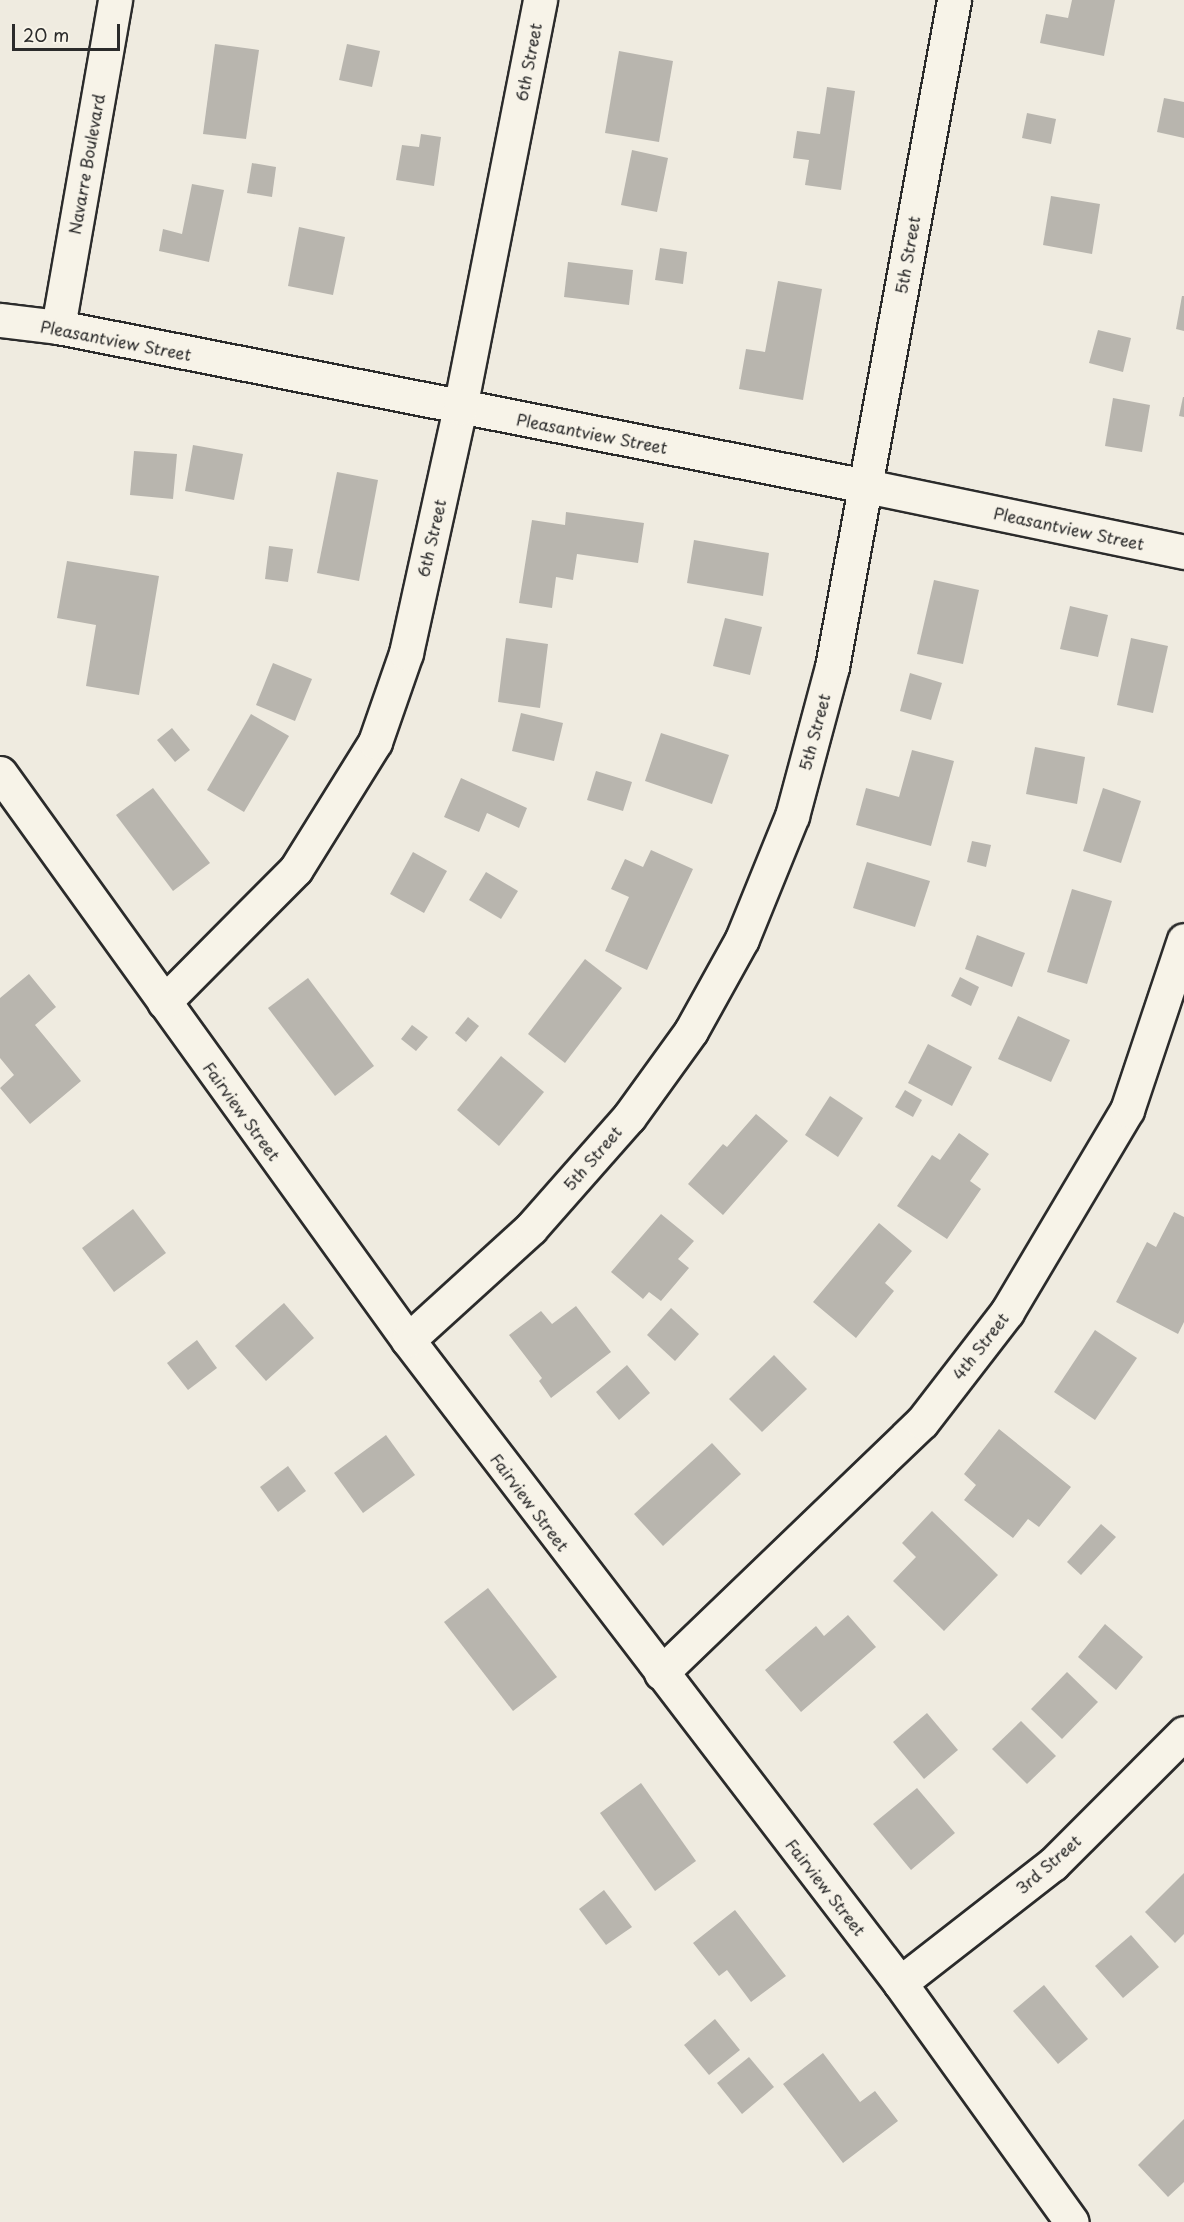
<!DOCTYPE html>
<style>
body{margin:0}
#map{position:relative;width:1184px;height:2222px;overflow:hidden;background:#efebe0;font-family:"Playpen Sans",sans-serif}
div>[style]{position:absolute}
.building>*{inset:0;background:#b8b5ae}
.roads{filter:drop-shadow(2px 0 #2b2b2b) drop-shadow(-2px 0 #2b2b2b) drop-shadow(0 2px #2b2b2b) drop-shadow(0 -2px #2b2b2b)}
.minor>*{height:33px;margin:-16.5px;padding:0 16.5px;transform-origin:16.5px;border-radius:16.5px;background:#f7f3e8}
span{translate:-50% -50%;white-space:nowrap;text-align:center;line-height:1.15;-webkit-text-stroke:4.5px #f7f3e8;paint-order:stroke}
.street-label{font-size:16px;color:#2b2b2b}
.scale{position:absolute;left:12px;top:24px;width:108px;height:27px;box-sizing:border-box;border:3px solid #2b2b2b;border-top:0;padding-left:8px;font-size:18px;line-height:21px;white-space:nowrap;color:#2b2b2b;-webkit-text-stroke:4px #f7f3e8;paint-order:stroke}
</style>
<div id="map">
<div class="building">
<div style="clip-path:polygon(1072px 0,1115px 0,1104px 56px,1040px 43px,1046px 14px,1068px 18px)"></div>
<div style="clip-path:polygon(215px 44px,259px 50px,246px 139px,203px 134px)"></div>
<div style="clip-path:polygon(347px 44px,380px 51px,372px 87px,339px 80px)"></div>
<div style="clip-path:polygon(619px 51px,673px 61px,659px 142px,605px 133px)"></div>
<div style="clip-path:polygon(827px 87px,855px 91px,841px 190px,805px 185px,809px 160px,793px 158px,797px 131px,820px 134px)"></div>
<div style="clip-path:polygon(1164px 98px,1184px 102px,1184px 138px,1157px 132px)"></div>
<div style="clip-path:polygon(1027px 113px,1056px 119px,1051px 144px,1022px 138px)"></div>
<div style="clip-path:polygon(421px 134px,441px 137px,434px 186px,396px 180px,402px 145px,419px 147px)"></div>
<div style="clip-path:polygon(632px 150px,668px 158px,657px 212px,621px 205px)"></div>
<div style="clip-path:polygon(252px 163px,276px 167px,272px 197px,247px 193px)"></div>
<div style="clip-path:polygon(192px 184px,224px 190px,209px 262px,159px 251px,163px 229px,182px 234px)"></div>
<div style="clip-path:polygon(1051px 196px,1100px 204px,1092px 254px,1043px 245px)"></div>
<div style="clip-path:polygon(299px 227px,345px 237px,333px 295px,288px 286px)"></div>
<div style="clip-path:polygon(660px 248px,687px 252px,683px 284px,655px 280px)"></div>
<div style="clip-path:polygon(568px 262px,633px 270px,629px 305px,564px 297px)"></div>
<div style="clip-path:polygon(778px 281px,822px 289px,803px 400px,739px 389px,746px 349px,765px 352px)"></div>
<div style="clip-path:polygon(1182px 296px,1184px 296px,1184px 331px,1176px 329px)"></div>
<div style="clip-path:polygon(1098px 330px,1131px 338px,1123px 372px,1089px 363px)"></div>
<div style="clip-path:polygon(1183px 397px,1184px 397px,1184px 417px,1179px 416px)"></div>
<div style="clip-path:polygon(1113px 398px,1150px 405px,1142px 452px,1105px 446px)"></div>
<div style="clip-path:polygon(193px 445px,243px 454px,234px 500px,185px 491px)"></div>
<div style="clip-path:polygon(134px 451px,177px 454px,173px 499px,130px 495px)"></div>
<div style="clip-path:polygon(337px 472px,378px 480px,359px 581px,317px 573px)"></div>
<div style="clip-path:polygon(566px 512px,644px 523px,638px 563px,577px 554px,573px 580px,556px 577px,552px 608px,519px 603px,532px 520px,565px 525px)"></div>
<div style="clip-path:polygon(694px 540px,769px 553px,763px 596px,687px 583px)"></div>
<div style="clip-path:polygon(269px 546px,293px 549px,288px 582px,265px 579px)"></div>
<div style="clip-path:polygon(67px 561px,159px 576px,139px 695px,86px 686px,96px 625px,57px 618px)"></div>
<div style="clip-path:polygon(934px 580px,979px 590px,963px 664px,917px 654px)"></div>
<div style="clip-path:polygon(1070px 606px,1108px 615px,1098px 657px,1060px 649px)"></div>
<div style="clip-path:polygon(725px 618px,762px 627px,750px 675px,713px 666px)"></div>
<div style="clip-path:polygon(506px 638px,548px 644px,540px 708px,498px 702px)"></div>
<div style="clip-path:polygon(1131px 638px,1168px 646px,1153px 713px,1117px 705px)"></div>
<div style="clip-path:polygon(273px 663px,312px 679px,295px 721px,256px 705px)"></div>
<div style="clip-path:polygon(910px 673px,942px 683px,931px 720px,900px 711px)"></div>
<div style="clip-path:polygon(521px 713px,563px 723px,554px 761px,512px 751px)"></div>
<div style="clip-path:polygon(251px 714px,289px 736px,244px 812px,207px 790px)"></div>
<div style="clip-path:polygon(172px 728px,190px 750px,175px 762px,157px 740px)"></div>
<div style="clip-path:polygon(661px 733px,729px 755px,712px 804px,645px 781px)"></div>
<div style="clip-path:polygon(1035px 747px,1085px 757px,1077px 804px,1026px 794px)"></div>
<div style="clip-path:polygon(912px 750px,954px 761px,931px 846px,856px 825px,866px 788px,899px 797px)"></div>
<div style="clip-path:polygon(596px 771px,632px 782px,623px 811px,587px 800px)"></div>
<div style="clip-path:polygon(461px 778px,527px 808px,519px 828px,487px 813px,479px 832px,444px 817px)"></div>
<div style="clip-path:polygon(153px 788px,210px 863px,173px 891px,116px 815px)"></div>
<div style="clip-path:polygon(1103px 788px,1141px 801px,1121px 863px,1083px 851px)"></div>
<div style="clip-path:polygon(972px 841px,991px 845px,986px 867px,967px 862px)"></div>
<div style="clip-path:polygon(651px 850px,693px 869px,647px 970px,605px 951px,629px 897px,611px 889px,625px 859px,643px 867px)"></div>
<div style="clip-path:polygon(413px 852px,447px 871px,424px 913px,390px 894px)"></div>
<div style="clip-path:polygon(867px 862px,930px 881px,915px 927px,853px 908px)"></div>
<div style="clip-path:polygon(486px 872px,518px 891px,501px 919px,469px 900px)"></div>
<div style="clip-path:polygon(1072px 889px,1112px 901px,1087px 984px,1047px 972px)"></div>
<div style="clip-path:polygon(977px 935px,1025px 953px,1012px 987px,965px 969px)"></div>
<div style="clip-path:polygon(585px 959px,622px 988px,565px 1063px,528px 1034px)"></div>
<div style="clip-path:polygon(29px 974px,56px 1007px,35px 1025px,81px 1081px,30px 1124px,0 1088px,14px 1075px,0 1058px,0 998px)"></div>
<div style="clip-path:polygon(960px 977px,979px 987px,971px 1006px,951px 996px)"></div>
<div style="clip-path:polygon(308px 978px,374px 1066px,335px 1096px,268px 1008px)"></div>
<div style="clip-path:polygon(1018px 1016px,1070px 1040px,1051px 1082px,998px 1059px)"></div>
<div style="clip-path:polygon(468px 1017px,479px 1026px,466px 1042px,455px 1033px)"></div>
<div style="clip-path:polygon(412px 1025px,428px 1037px,416px 1051px,401px 1039px)"></div>
<div style="clip-path:polygon(928px 1044px,972px 1067px,952px 1106px,908px 1083px)"></div>
<div style="clip-path:polygon(501px 1056px,544px 1092px,499px 1146px,457px 1110px)"></div>
<div style="clip-path:polygon(905px 1090px,922px 1100px,913px 1117px,895px 1107px)"></div>
<div style="clip-path:polygon(830px 1096px,863px 1118px,838px 1157px,805px 1135px)"></div>
<div style="clip-path:polygon(756px 1114px,788px 1141px,723px 1215px,688px 1184px,723px 1144px,727px 1147px)"></div>
<div style="clip-path:polygon(959px 1133px,989px 1154px,970px 1181px,981px 1189px,947px 1239px,897px 1206px,932px 1155px,940px 1160px)"></div>
<div style="clip-path:polygon(133px 1209px,166px 1253px,114px 1292px,82px 1248px)"></div>
<div style="clip-path:polygon(1174px 1212px,1184px 1217px,1184px 1322px,1178px 1334px,1116px 1302px,1147px 1242px,1156px 1247px)"></div>
<div style="clip-path:polygon(661px 1214px,694px 1241px,678px 1259px,689px 1268px,661px 1301px,649px 1292px,643px 1299px,611px 1272px)"></div>
<div style="clip-path:polygon(879px 1223px,912px 1251px,885px 1283px,894px 1291px,856px 1338px,813px 1302px)"></div>
<div style="clip-path:polygon(284px 1303px,314px 1338px,266px 1381px,235px 1346px)"></div>
<div style="clip-path:polygon(576px 1306px,611px 1352px,551px 1398px,539px 1381px,542px 1378px,509px 1335px,541px 1311px,552px 1324px)"></div>
<div style="clip-path:polygon(671px 1308px,699px 1334px,675px 1361px,647px 1335px)"></div>
<div style="clip-path:polygon(1095px 1330px,1137px 1358px,1095px 1420px,1054px 1392px)"></div>
<div style="clip-path:polygon(197px 1340px,217px 1368px,188px 1390px,167px 1363px)"></div>
<div style="clip-path:polygon(774px 1355px,807px 1389px,762px 1432px,729px 1399px)"></div>
<div style="clip-path:polygon(627px 1365px,650px 1393px,619px 1420px,596px 1392px)"></div>
<div style="clip-path:polygon(999px 1429px,1071px 1487px,1039px 1527px,1028px 1519px,1013px 1538px,964px 1500px,976px 1485px,964px 1474px)"></div>
<div style="clip-path:polygon(386px 1435px,415px 1475px,363px 1513px,334px 1473px)"></div>
<div style="clip-path:polygon(712px 1443px,741px 1474px,663px 1546px,634px 1514px)"></div>
<div style="clip-path:polygon(288px 1466px,306px 1491px,278px 1512px,260px 1487px)"></div>
<div style="clip-path:polygon(932px 1511px,998px 1575px,944px 1631px,893px 1581px,916px 1557px,902px 1543px)"></div>
<div style="clip-path:polygon(1101px 1524px,1116px 1537px,1081px 1575px,1067px 1562px)"></div>
<div style="clip-path:polygon(488px 1588px,557px 1677px,513px 1711px,444px 1622px)"></div>
<div style="clip-path:polygon(848px 1615px,876px 1647px,801px 1712px,765px 1670px,816px 1626px,824px 1636px)"></div>
<div style="clip-path:polygon(1105px 1624px,1143px 1657px,1116px 1690px,1078px 1657px)"></div>
<div style="clip-path:polygon(1067px 1672px,1098px 1702px,1062px 1739px,1031px 1709px)"></div>
<div style="clip-path:polygon(927px 1713px,958px 1750px,924px 1779px,893px 1742px)"></div>
<div style="clip-path:polygon(1021px 1721px,1056px 1756px,1027px 1784px,992px 1749px)"></div>
<div style="clip-path:polygon(641px 1783px,696px 1861px,655px 1891px,600px 1813px)"></div>
<div style="clip-path:polygon(917px 1788px,955px 1833px,911px 1870px,873px 1824px)"></div>
<div style="clip-path:polygon(1184px 1873px,1184px 1934px,1175px 1943px,1145px 1912px)"></div>
<div style="clip-path:polygon(604px 1890px,632px 1927px,606px 1945px,579px 1909px)"></div>
<div style="clip-path:polygon(735px 1910px,786px 1976px,751px 2002px,727px 1970px,719px 1976px,693px 1943px)"></div>
<div style="clip-path:polygon(1131px 1935px,1159px 1967px,1123px 1998px,1095px 1966px)"></div>
<div style="clip-path:polygon(1044px 1985px,1088px 2039px,1058px 2064px,1013px 2011px)"></div>
<div style="clip-path:polygon(715px 2019px,740px 2050px,709px 2075px,684px 2045px)"></div>
<div style="clip-path:polygon(823px 2053px,860px 2102px,875px 2091px,898px 2121px,843px 2163px,783px 2084px)"></div>
<div style="clip-path:polygon(749px 2057px,774px 2087px,742px 2114px,717px 2083px)"></div>
<div style="clip-path:polygon(1184px 2119px,1184px 2182px,1168px 2197px,1138px 2165px)"></div>
</div>
<div class="roads">
<div class="minor">
<div style="left:0;top:320px;width:58px;rotate:6.9deg"></div>
<div style="left:58px;top:327px;width:823px;rotate:11.13deg"></div>
<div style="left:866px;top:486px;width:325px;rotate:11.7deg"></div>
<div style="left:58px;top:327px;width:332px;rotate:-80.1deg"></div>
<div style="left:0;top:773px;width:699px;rotate:54.26deg"></div>
<div style="left:408px;top:1340px;width:810px;rotate:52.58deg"></div>
<div style="left:900px;top:1983px;width:294px;rotate:54.3deg"></div>
<div style="left:164px;top:1002px;width:187px;rotate:-45.2deg"></div>
<div style="left:296px;top:869px;width:150px;rotate:-58.1deg"></div>
<div style="left:375px;top:742px;width:94px;rotate:-70.8deg"></div>
<div style="left:406px;top:653px;width:251px;rotate:-77.6deg"></div>
<div style="left:460px;top:408px;width:416px;rotate:-78.9deg"></div>
<div style="left:408px;top:1340px;width:166px;rotate:-42.3deg"></div>
<div style="left:531px;top:1228px;width:148px;rotate:-48.6deg"></div>
<div style="left:629px;top:1117px;width:106px;rotate:-54.2deg"></div>
<div style="left:691px;top:1031px;width:105px;rotate:-61deg"></div>
<div style="left:742px;top:939px;width:133px;rotate:-67.9deg"></div>
<div style="left:792px;top:816px;width:154px;rotate:-75deg"></div>
<div style="left:832px;top:667px;width:678px;rotate:-79.63deg"></div>
<div style="left:661px;top:1673px;width:362px;rotate:-43.9deg"></div>
<div style="left:922px;top:1422px;width:139px;rotate:-52.3deg"></div>
<div style="left:1007px;top:1312px;width:235px;rotate:-59.3deg"></div>
<div style="left:1127px;top:1110px;width:179px;rotate:-71.5deg"></div>
<div style="left:900px;top:1983px;width:194px;rotate:-37.9deg"></div>
<div style="left:1053px;top:1864px;width:185px;rotate:-45deg"></div>
</div>
</div>
<div class="street-label">
<span style="left:528px;top:62px;rotate:-79deg">6th Street</span>
<span style="left:86px;top:164px;rotate:-80deg">Navarre Boulevard</span>
<span style="left:907px;top:255px;rotate:-80deg">5th Street</span>
<span style="left:116px;top:340px;rotate:11deg">Pleasantview Street</span>
<span style="left:592px;top:433px;rotate:11deg">Pleasantview Street</span>
<span style="left:1069px;top:528px;rotate:12deg">Pleasantview Street</span>
<span style="left:431px;top:538px;rotate:-77deg">6th Street</span>
<span style="left:814px;top:732px;rotate:-75deg">5th Street</span>
<span style="left:242px;top:1111px;rotate:54deg">Fairview Street</span>
<span style="left:592px;top:1158px;rotate:-49deg">5th Street</span>
<span style="left:980px;top:1346px;rotate:-52deg">4th Street</span>
<span style="left:530px;top:1502px;rotate:53deg">Fairview Street</span>
<span style="left:1048px;top:1864px;rotate:-41deg">3rd Street</span>
<span style="left:826px;top:1887px;rotate:52deg">Fairview Street</span>
</div>
<div class="scale">20 m</div>
</div>
